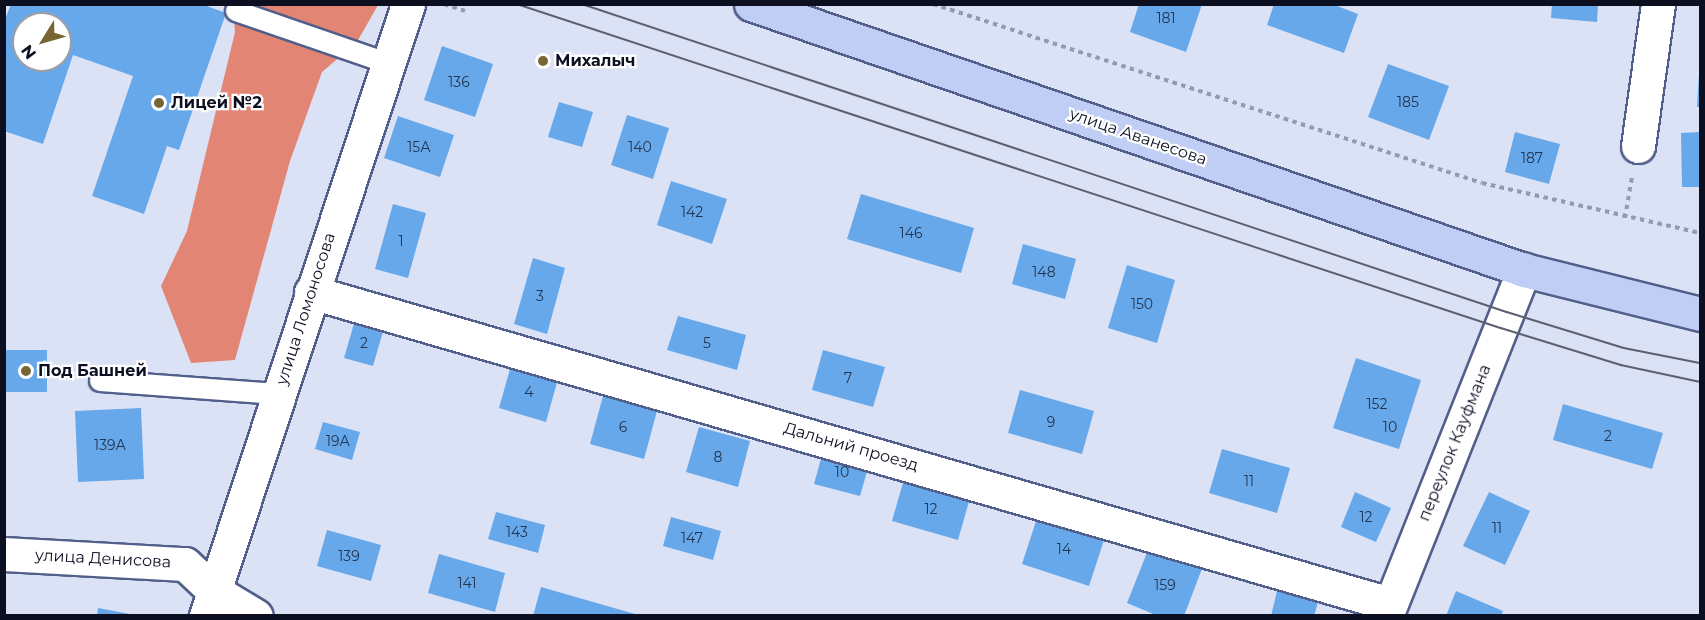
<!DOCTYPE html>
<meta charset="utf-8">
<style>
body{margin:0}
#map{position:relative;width:1705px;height:620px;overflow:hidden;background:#dbe2f6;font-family:Montserrat,sans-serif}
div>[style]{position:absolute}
.forest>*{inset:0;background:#e38575}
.building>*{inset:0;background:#67a8ea}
.path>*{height:4px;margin-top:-2px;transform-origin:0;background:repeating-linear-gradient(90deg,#959bae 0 4.5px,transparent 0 9px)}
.roads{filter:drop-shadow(2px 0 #515f8a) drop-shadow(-2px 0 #515f8a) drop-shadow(0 2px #515f8a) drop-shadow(0 -2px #515f8a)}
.service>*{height:20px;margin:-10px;padding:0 10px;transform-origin:10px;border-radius:10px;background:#fff}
.minor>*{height:33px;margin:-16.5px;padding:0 16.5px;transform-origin:16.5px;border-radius:16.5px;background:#fff}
.tertiary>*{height:33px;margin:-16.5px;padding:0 16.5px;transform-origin:16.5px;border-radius:16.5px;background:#fff}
.trunk>*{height:33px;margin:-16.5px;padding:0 16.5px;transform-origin:16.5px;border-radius:16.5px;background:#c0cef6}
.tram>*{height:1.5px;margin:-0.75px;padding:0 0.75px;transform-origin:0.75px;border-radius:0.75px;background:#5b6072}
.dots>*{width:16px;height:16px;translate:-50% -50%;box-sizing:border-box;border:3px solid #fff;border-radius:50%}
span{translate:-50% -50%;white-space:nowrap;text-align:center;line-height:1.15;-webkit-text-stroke:4.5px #fff;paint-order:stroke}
.number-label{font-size:14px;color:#223552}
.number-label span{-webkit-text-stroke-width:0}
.poi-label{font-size:16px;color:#0b0f20;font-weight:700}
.left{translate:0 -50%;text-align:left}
.street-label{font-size:16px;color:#0b0f20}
.frame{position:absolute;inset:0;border:6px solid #0b0f20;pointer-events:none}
.north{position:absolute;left:12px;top:12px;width:60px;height:60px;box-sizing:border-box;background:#fff;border:2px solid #9d9fa6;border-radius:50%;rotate:233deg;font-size:16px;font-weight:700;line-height:24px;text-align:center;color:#0b0f20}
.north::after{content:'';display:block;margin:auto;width:21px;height:27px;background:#776634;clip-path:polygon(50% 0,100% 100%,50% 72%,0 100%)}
</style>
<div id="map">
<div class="forest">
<div style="clip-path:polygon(233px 5px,378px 5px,357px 42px,322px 72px,290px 161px,235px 360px,191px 363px,161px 286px,187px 231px,235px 32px)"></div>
</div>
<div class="building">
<div style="clip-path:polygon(evenodd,11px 4px,201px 4px,226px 13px,179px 150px,167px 146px,144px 214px,92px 196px,133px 76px,73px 55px,43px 144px,4px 131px,4px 22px,11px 4px,24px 24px,60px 24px,60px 60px,24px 60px,24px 24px)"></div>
<div style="clip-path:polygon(1139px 4px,1202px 4px,1186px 52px,1130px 32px)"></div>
<div style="clip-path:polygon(1274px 4px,1332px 4px,1358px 14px,1344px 53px,1267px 25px)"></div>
<div style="clip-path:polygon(1552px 4px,1598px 4px,1597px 22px,1551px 18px)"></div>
<div style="clip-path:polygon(442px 46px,493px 64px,475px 117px,424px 100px)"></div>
<div style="clip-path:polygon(1700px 59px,1700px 107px,1697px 107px)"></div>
<div style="clip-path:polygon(1388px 64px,1449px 86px,1429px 140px,1368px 117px)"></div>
<div style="clip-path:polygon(559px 102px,593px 112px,582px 147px,548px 137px)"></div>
<div style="clip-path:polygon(627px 115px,669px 128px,653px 179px,611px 165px)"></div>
<div style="clip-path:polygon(398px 116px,454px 135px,440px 177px,384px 158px)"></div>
<div style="clip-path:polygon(1515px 132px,1560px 144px,1549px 184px,1505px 172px)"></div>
<div style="clip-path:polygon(1700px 132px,1700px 187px,1682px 187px,1681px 133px)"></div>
<div style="clip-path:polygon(671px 181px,727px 199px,712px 244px,657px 225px)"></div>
<div style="clip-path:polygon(861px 194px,974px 228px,961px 273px,847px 239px)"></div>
<div style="clip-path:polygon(393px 204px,426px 213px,408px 278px,375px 269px)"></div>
<div style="clip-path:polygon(1023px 244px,1076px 259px,1065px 299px,1012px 284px)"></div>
<div style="clip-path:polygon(533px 258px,565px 268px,547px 334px,514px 324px)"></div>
<div style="clip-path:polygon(1127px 265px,1175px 280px,1157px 343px,1108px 328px)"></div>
<div style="clip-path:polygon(678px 316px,746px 335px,737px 370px,667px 350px)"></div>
<div style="clip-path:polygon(355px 320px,384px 328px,373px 366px,344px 358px)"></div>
<div style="clip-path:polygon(4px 350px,47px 350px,47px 392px,4px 392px)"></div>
<div style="clip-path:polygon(823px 350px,885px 367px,873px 407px,812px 390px)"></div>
<div style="clip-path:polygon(1356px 358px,1421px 380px,1399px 449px,1333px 428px)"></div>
<div style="clip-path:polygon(512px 362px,559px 375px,546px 422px,499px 408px)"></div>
<div style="clip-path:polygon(1020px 390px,1094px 411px,1082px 454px,1008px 433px)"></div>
<div style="clip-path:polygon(603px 396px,657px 411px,644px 459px,590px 444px)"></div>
<div style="clip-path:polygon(1563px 404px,1663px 433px,1652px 469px,1553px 440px)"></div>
<div style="clip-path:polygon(141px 408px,144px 479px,78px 482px,75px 411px)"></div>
<div style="clip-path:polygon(323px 422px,360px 432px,352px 460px,315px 449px)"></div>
<div style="clip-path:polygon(699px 427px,750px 441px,738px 487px,686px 472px)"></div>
<div style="clip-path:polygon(824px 448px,870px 461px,860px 496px,814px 484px)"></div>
<div style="clip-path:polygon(1222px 449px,1290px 468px,1277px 513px,1209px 493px)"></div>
<div style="clip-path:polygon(904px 479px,970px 498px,958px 540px,892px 521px)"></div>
<div style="clip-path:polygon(1355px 492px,1391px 508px,1376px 542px,1341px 527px)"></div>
<div style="clip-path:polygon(1489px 492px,1530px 511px,1505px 565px,1463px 546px)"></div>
<div style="clip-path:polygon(496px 512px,545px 525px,538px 553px,488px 539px)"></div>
<div style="clip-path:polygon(1039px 512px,1106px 534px,1089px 586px,1022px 564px)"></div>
<div style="clip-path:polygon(671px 517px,721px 531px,713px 560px,663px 546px)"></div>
<div style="clip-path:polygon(327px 530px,381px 545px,371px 581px,317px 566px)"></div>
<div style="clip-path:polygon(1150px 545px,1203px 566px,1184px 616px,1158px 616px,1127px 603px)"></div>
<div style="clip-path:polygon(439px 554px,505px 573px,495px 612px,428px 593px)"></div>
<div style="clip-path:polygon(541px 587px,635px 614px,634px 616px,533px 616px)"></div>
<div style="clip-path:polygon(1277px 591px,1318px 602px,1314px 616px,1271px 616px)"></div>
<div style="clip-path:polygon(1456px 591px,1503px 611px,1501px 616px,1446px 616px)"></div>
<div style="clip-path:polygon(98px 608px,130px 614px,130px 616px,97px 616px)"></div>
</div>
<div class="path">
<div style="left:444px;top:4px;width:22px;rotate:18deg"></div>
<div style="left:933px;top:4px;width:577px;rotate:18.06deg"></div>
<div style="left:1482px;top:183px;width:224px;rotate:12.9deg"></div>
<div style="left:1625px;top:218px;width:43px;rotate:-80.5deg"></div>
</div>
<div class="roads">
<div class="service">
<div style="left:236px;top:11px;width:160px;rotate:19deg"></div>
<div style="left:100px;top:381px;width:178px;rotate:4.2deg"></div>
</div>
<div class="minor">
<div style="left:1638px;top:146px;width:143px;rotate:-82deg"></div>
<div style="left:311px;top:292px;width:1123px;rotate:16.13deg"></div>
<div style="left:4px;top:554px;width:181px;rotate:3.2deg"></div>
<div style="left:185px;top:564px;width:38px;rotate:43deg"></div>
<div style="left:213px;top:590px;width:50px;rotate:31.2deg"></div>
<div style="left:206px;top:616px;width:644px;rotate:-71.73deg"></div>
</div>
<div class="tertiary">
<div style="left:1386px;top:616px;width:373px;rotate:-68.3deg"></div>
</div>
<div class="trunk">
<div style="left:751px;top:4px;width:817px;rotate:18.99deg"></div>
<div style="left:1524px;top:270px;width:181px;rotate:14deg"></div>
</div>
</div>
<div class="tram">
<div style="left:517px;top:4px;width:1036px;rotate:18.23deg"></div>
<div style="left:1501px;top:328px;width:126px;rotate:17.1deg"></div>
<div style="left:1621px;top:365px;width:81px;rotate:12.1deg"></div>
<div style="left:582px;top:4px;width:975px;rotate:18.42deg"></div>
<div style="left:1507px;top:312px;width:122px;rotate:17.1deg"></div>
<div style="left:1624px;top:348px;width:77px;rotate:11.2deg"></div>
</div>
<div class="dots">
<div style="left:543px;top:61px;background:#776634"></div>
<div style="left:159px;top:103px;background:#776634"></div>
<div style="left:26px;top:371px;background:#776634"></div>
</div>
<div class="number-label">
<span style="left:1166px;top:18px">181</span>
<span style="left:459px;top:82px">136</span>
<span style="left:1408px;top:102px">185</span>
<span style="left:419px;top:147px">15А</span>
<span style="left:640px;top:147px">140</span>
<span style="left:1532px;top:158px">187</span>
<span style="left:692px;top:212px">142</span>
<span style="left:911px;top:233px">146</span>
<span style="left:401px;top:241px">1</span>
<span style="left:1044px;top:272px">148</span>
<span style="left:540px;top:296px">3</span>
<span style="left:1142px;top:304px">150</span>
<span style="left:364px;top:343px">2</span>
<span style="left:707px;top:343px">5</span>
<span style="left:848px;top:378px">7</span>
<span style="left:529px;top:392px">4</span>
<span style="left:1377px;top:404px">152</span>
<span style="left:1051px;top:422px">9</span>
<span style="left:623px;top:427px">6</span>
<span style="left:1390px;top:427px">10</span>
<span style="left:1608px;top:436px">2</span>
<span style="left:338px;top:441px">19А</span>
<span style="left:110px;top:445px">139А</span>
<span style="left:718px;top:457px">8</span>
<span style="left:842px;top:472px">10</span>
<span style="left:1249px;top:481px">11</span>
<span style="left:931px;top:509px">12</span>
<span style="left:1366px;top:517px">12</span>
<span style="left:1497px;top:528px">11</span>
<span style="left:517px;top:532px">143</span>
<span style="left:692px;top:538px">147</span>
<span style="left:1064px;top:549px">14</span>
<span style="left:349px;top:556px">139</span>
<span style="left:467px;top:583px">141</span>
<span style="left:1165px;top:585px">159</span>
</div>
<div class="poi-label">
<span class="left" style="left:555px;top:61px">Михалыч</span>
<span class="left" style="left:171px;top:103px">Лицей №2</span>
<span class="left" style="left:38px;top:371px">Под Башней</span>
</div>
<div class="street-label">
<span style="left:1138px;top:137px;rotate:19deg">улица Аванесова</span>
<span style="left:306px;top:309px;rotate:-72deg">улица Ломоносова</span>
<span style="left:1455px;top:443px;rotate:-68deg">переулок Кауфмана</span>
<span style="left:851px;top:447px;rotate:16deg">Дальний проезд</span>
<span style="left:103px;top:559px;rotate:3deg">улица Денисова</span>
</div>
<div class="frame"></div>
<div class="north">N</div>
</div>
